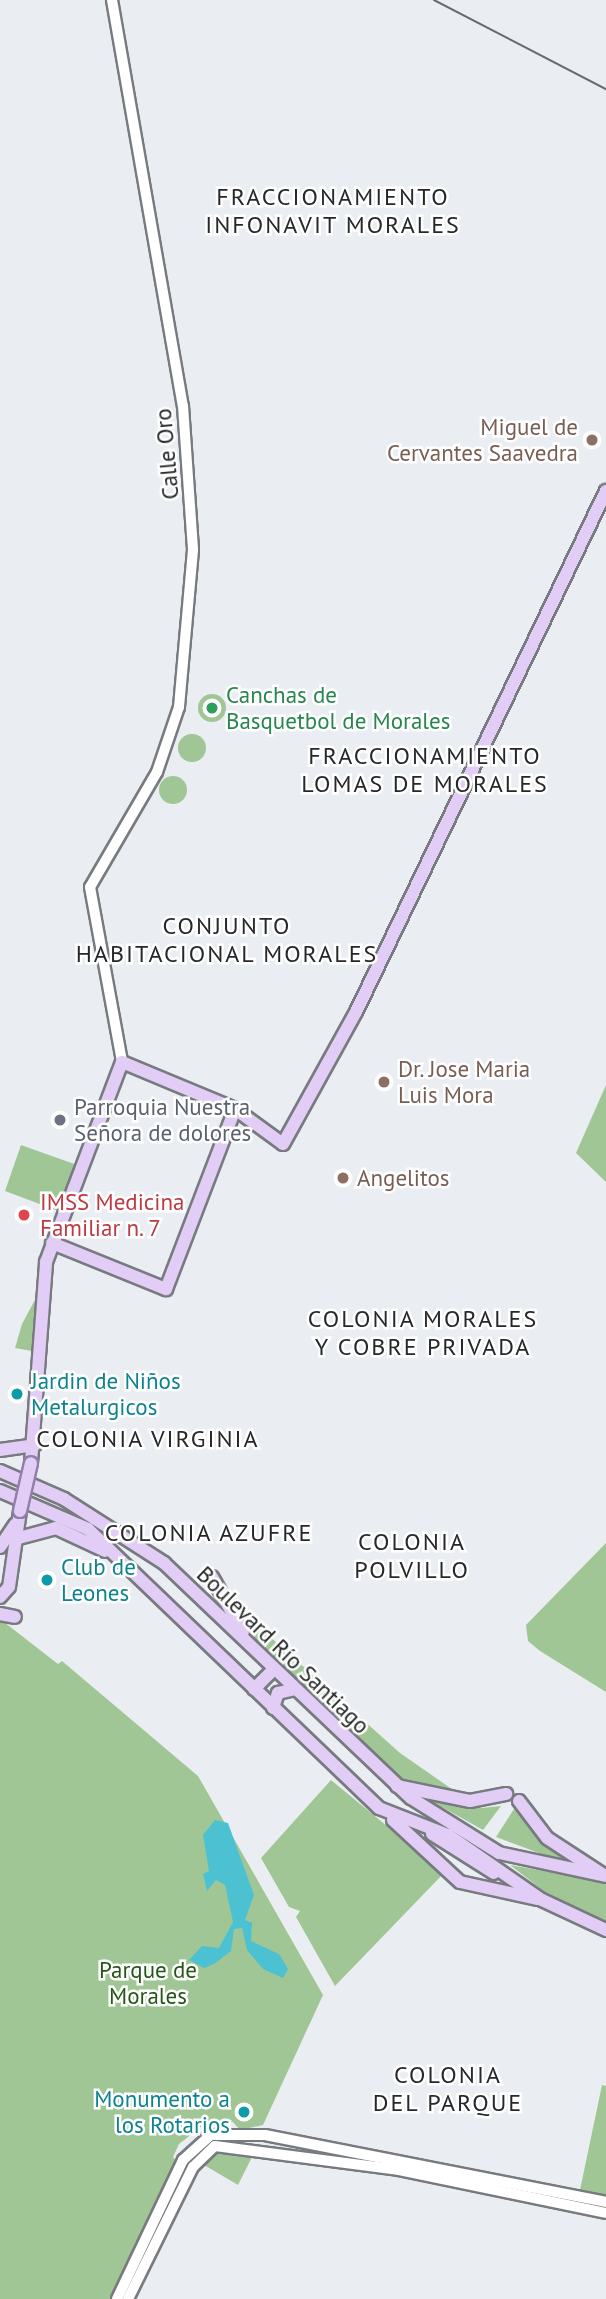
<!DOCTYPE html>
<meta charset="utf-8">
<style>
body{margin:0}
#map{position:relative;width:606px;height:2299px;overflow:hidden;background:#eaeef2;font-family:"PT Sans",sans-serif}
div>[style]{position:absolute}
.green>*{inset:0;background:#a0c696}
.round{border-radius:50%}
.water>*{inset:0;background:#4cc1d1}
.roads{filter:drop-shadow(2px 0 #777b7f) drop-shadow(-2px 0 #777b7f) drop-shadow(0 2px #777b7f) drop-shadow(0 -2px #777b7f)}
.minor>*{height:10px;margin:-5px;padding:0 5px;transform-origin:5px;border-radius:5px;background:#fff}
.major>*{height:12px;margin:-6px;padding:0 6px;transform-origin:6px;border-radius:6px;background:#e1cdf5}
.rail>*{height:2px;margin:-1px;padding:0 1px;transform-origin:1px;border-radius:1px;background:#686a6c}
.bridges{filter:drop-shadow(2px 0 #937daa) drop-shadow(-2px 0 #937daa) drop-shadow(0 2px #937daa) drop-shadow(0 -2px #937daa)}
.major-bridge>*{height:12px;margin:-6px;padding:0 6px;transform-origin:6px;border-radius:6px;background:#e1cdf5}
.dots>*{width:19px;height:19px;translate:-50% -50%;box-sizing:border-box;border:4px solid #fff;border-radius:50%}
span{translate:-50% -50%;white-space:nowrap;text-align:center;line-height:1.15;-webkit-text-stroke:5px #fff;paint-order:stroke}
.education-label{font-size:23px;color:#785e54}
.right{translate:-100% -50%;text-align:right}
.left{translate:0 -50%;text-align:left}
.street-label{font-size:23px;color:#262729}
.leisure-label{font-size:23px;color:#27864d}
.worship-label{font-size:23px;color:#5b616d}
.health-label{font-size:23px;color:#be3a42}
.culture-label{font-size:23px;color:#0d838f}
.park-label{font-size:23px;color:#255616}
.neighbourhood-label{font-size:24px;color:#262729;letter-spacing:2px}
</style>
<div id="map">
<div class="green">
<div class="round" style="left:198px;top:694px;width:28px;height:28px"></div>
<div class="round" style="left:178px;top:734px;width:28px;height:28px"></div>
<div class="round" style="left:159px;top:776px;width:28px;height:28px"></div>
<div style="clip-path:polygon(606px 1085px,606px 1182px,576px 1153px)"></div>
<div style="clip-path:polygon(21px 1145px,77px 1165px,61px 1212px,5px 1191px)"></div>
<div style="clip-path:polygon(37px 1296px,32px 1351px,15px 1348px,22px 1324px)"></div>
<div style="clip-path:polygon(606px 1543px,606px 1692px,540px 1651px,528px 1641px,526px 1625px)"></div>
<div style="clip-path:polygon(231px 1602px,400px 1753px,459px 1794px,396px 1778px,254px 1640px)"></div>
<div style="clip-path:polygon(0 1619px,58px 1664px,62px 1661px,198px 1776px,323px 1995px,263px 2125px,240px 2130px,233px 2122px,206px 2123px,179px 2144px,173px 2157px,178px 2163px,114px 2299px,0 2299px)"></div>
<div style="clip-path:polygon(331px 1780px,444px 1873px,335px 1986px,296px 1917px,300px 1911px,289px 1907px,261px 1858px)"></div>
<div style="clip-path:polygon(426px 1798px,482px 1808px,501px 1806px,483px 1830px)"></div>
<div style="clip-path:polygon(514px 1809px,543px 1840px,579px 1868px,496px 1837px)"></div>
<div style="clip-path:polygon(510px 1865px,606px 1882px,606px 1925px,553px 1898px)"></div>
<div style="clip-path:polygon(602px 2085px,606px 2086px,606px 2196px,580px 2190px)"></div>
<div style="clip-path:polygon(211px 2151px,255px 2151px,238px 2185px,199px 2162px)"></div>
</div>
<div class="water">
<div style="clip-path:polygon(215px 1820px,228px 1823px,254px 1895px,245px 1920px,252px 1923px,251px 1941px,279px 1954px,288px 1969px,283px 1978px,263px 1969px,247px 1950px,242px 1928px,234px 1929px,231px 1951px,214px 1964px,204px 1968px,189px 1960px,202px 1946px,219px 1948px,233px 1922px,225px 1885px,216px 1880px,207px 1891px,203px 1874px,209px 1871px,203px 1835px)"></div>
</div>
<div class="roads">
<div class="minor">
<div style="left:112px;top:0;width:412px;rotate:80.1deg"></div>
<div style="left:183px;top:406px;width:144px;rotate:86deg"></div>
<div style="left:193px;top:550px;width:158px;rotate:95.1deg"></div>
<div style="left:179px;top:707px;width:69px;rotate:108.7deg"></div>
<div style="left:157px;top:772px;width:133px;rotate:120.2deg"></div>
<div style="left:90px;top:887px;width:178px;rotate:79.6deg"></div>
<div style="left:117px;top:2299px;width:154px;rotate:-64.6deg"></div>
<div style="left:183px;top:2160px;width:38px;rotate:-42deg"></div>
<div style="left:211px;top:2135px;width:54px"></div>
<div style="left:265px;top:2135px;width:348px;rotate:11.1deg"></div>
<div style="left:128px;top:2299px;width:147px;rotate:-63.8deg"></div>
<div style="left:193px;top:2167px;width:30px;rotate:-44deg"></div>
<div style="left:215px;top:2146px;width:186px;rotate:7.4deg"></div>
<div style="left:399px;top:2170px;width:211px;rotate:11.7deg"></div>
</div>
<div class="major">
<div style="left:52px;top:1243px;width:123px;rotate:22deg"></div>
<div style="left:166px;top:1289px;width:193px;rotate:-69deg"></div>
<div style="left:0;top:1450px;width:35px;rotate:-8deg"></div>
<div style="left:31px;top:1463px;width:202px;rotate:-85.7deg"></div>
<div style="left:46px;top:1262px;width:214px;rotate:-69.2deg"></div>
<div style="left:122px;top:1062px;width:122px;rotate:22.6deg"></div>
<div style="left:235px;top:1109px;width:59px;rotate:36.1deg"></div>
<div style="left:283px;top:1144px;width:151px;rotate:-61.1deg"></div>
<div style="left:356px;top:1012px;width:578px;rotate:-64.37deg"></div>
<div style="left:0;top:1471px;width:70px;rotate:23.6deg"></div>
<div style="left:64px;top:1499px;width:119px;rotate:32.6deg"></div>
<div style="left:164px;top:1563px;width:341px;rotate:43.6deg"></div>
<div style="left:411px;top:1798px;width:104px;rotate:32deg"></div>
<div style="left:499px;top:1853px;width:109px;rotate:12.1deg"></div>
<div style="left:0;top:1491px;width:96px;rotate:23.4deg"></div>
<div style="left:88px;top:1529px;width:403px;rotate:43.8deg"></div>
<div style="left:379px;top:1808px;width:74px;rotate:21.4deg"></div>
<div style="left:448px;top:1835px;width:114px;rotate:34.7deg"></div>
<div style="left:542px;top:1900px;width:71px;rotate:25.1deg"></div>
<div style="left:15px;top:1539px;width:42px;rotate:-15deg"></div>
<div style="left:56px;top:1528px;width:54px;rotate:25.1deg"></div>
<div style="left:0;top:1547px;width:27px;rotate:-56deg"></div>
<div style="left:212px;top:1577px;width:63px;rotate:60.6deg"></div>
<div style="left:0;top:1597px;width:13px;rotate:-48deg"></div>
<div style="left:9px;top:1587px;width:77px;rotate:-81.8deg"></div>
<div style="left:0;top:1614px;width:15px;rotate:11deg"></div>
<div style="left:254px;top:1689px;width:28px;rotate:-45deg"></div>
<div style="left:273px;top:1708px;width:16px;rotate:-72deg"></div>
<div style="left:278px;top:1693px;width:17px;rotate:-13deg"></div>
<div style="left:397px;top:1786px;width:75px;rotate:11.6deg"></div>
<div style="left:470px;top:1801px;width:37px;rotate:-11deg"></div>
<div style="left:519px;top:1801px;width:46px;rotate:52.9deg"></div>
<div style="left:547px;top:1838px;width:66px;rotate:33.2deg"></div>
<div style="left:393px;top:1820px;width:91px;rotate:42.8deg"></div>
<div style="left:460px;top:1882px;width:80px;rotate:12.3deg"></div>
<div style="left:432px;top:1834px;width:73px;rotate:32.2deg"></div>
</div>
</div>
<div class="rail">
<div style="left:434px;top:0;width:194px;rotate:27.4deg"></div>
</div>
<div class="bridges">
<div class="major-bridge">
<div style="left:20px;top:1511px;width:49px;rotate:-77.1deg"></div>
</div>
</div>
<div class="dots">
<div style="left:592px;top:440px;background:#8d6e63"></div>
<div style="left:212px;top:708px;background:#2e9e5b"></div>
<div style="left:384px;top:1082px;background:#8d6e63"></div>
<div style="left:60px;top:1120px;background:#6b7280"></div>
<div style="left:343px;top:1178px;background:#8d6e63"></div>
<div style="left:24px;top:1215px;background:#e0444e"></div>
<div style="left:17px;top:1394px;background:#0f9aa8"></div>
<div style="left:47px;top:1580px;background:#0f9aa8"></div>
<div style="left:244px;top:2112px;background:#0f9aa8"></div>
</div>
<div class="education-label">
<span class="right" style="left:578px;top:440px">Miguel de<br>Cervantes Saavedra</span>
<span class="left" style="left:398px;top:1082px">Dr. Jose Maria<br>Luis Mora</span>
<span class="left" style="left:357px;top:1178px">Angelitos</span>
</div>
<div class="street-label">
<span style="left:167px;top:454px;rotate:-95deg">Calle Oro</span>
<span style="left:283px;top:1650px;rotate:44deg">Boulevard Río Santiago</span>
</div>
<div class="leisure-label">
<span class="left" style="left:226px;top:708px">Canchas de<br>Basquetbol de Morales</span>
</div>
<div class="worship-label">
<span class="left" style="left:74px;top:1120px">Parroquia Nuestra<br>Señora de dolores</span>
</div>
<div class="health-label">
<span class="left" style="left:40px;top:1215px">IMSS Medicina<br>Familiar n. 7</span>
</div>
<div class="culture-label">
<span class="left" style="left:31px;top:1394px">Jardin de Niños<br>Metalurgicos</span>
<span class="left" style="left:61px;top:1580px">Club de<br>Leones</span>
<span class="right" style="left:230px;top:2112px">Monumento a<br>los Rotarios</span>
</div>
<div class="park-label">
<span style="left:148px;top:1983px">Parque de<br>Morales</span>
</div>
<div class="neighbourhood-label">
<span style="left:333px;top:211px">FRACCIONAMIENTO<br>INFONAVIT MORALES</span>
<span style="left:425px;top:770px">FRACCIONAMIENTO<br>LOMAS DE MORALES</span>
<span style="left:227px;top:940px">CONJUNTO<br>HABITACIONAL MORALES</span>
<span style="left:423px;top:1333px">COLONIA MORALES<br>Y COBRE PRIVADA</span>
<span style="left:148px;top:1439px">COLONIA VIRGINIA</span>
<span style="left:209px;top:1533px">COLONIA AZUFRE</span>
<span style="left:412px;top:1556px">COLONIA<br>POLVILLO</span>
<span style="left:448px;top:2089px">COLONIA<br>DEL PARQUE</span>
</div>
</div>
